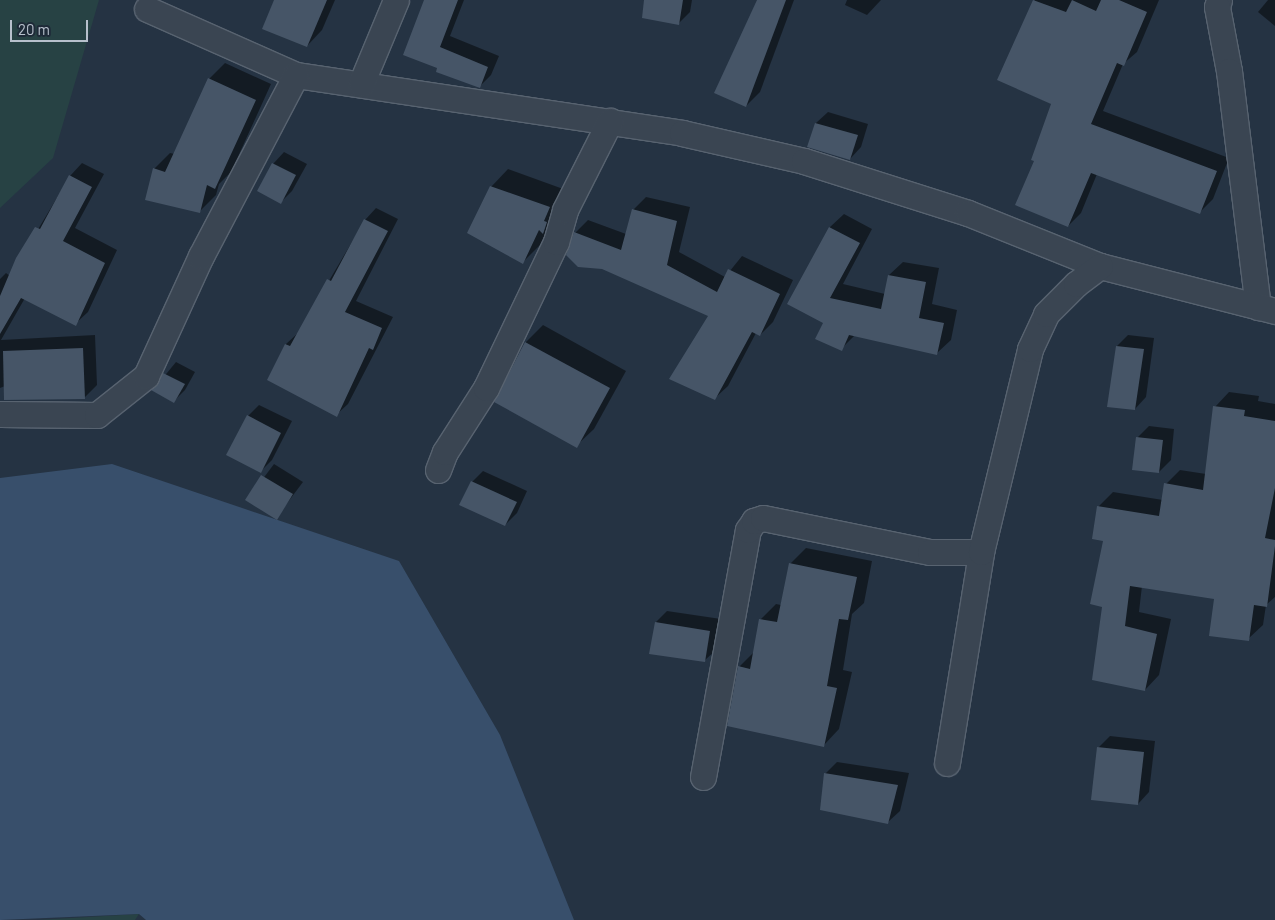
<!DOCTYPE html>
<style>
body{margin:0}
#map{position:relative;width:1275px;height:920px;overflow:hidden;background:#253343;font-family:Barlow,sans-serif}
div>[style]{position:absolute}
.green>*{inset:0;background:#274244}
.water>*{inset:0;background:#384f6b}
.shadow>*{inset:0;background:#0007}
.building>*{inset:0;background:#465567}
.roads{filter:drop-shadow(1px 0 #586370) drop-shadow(-1px 0 #586370) drop-shadow(0 1px #586370) drop-shadow(0 -1px #586370)}
.minor>*{height:25px;margin:-12.5px;padding:0 12.5px;transform-origin:12.5px;border-radius:12.5px;background:#3a4552}
span{translate:-50% -50%;white-space:nowrap;text-align:center;line-height:1.15;-webkit-text-stroke:4px #1e2a38;paint-order:stroke}
.scale{position:absolute;left:10px;top:20px;width:78px;height:22px;box-sizing:border-box;border:2px solid #b7c0cc;border-top:0;padding-left:6px;font-size:15px;line-height:18px;white-space:nowrap;color:#b7c0cc;-webkit-text-stroke:4px #1e2a38;paint-order:stroke}
</style>
<div id="map">
<div class="green">
<div style="clip-path:polygon(0 0,99px 0,53px 158px,0 208px)"></div>
<div style="clip-path:polygon(139px 914px,135px 920px,37px 920px)"></div>
</div>
<div class="water">
<div style="clip-path:polygon(112px 464px,399px 561px,500px 735px,574px 920px,146px 920px,139px 914px,0 920px,0 478px)"></div>
</div>
<div class="shadow">
<div style="clip-path:polygon(275px 0,335px 0,322px 30px,307px 46px)"></div>
<div style="clip-path:polygon(426px 0,464px 0,450px 36px,499px 56px,491px 75px,479px 87px,439px 68px)"></div>
<div style="clip-path:polygon(645px 0,692px 0,690px 12px,678px 24px)"></div>
<div style="clip-path:polygon(758px 0,794px 0,760px 92px,746px 106px)"></div>
<div style="clip-path:polygon(847px 0,881px 0,867px 15px,845px 5px)"></div>
<div style="clip-path:polygon(1035px 0,1159px 0,1137px 52px,1123px 64px,1103px 111px,1229px 158px,1213px 199px,1200px 212px,1097px 174px,1081px 213px,1068px 226px,1035px 160px,1052px 104px,999px 80px)"></div>
<div style="clip-path:polygon(1268px 0,1275px 0,1275px 26px,1258px 12px)"></div>
<div style="clip-path:polygon(225px 63px,271px 84px,231px 172px,219px 184px,216px 195px,200px 211px,154px 169px,170px 153px,175px 154px,209px 79px)"></div>
<div style="clip-path:polygon(828px 112px,868px 124px,861px 147px,850px 159px,809px 146px,816px 123px)"></div>
<div style="clip-path:polygon(284px 152px,307px 164px,292px 191px,281px 202px,273px 164px)"></div>
<div style="clip-path:polygon(82px 163px,104px 174px,75px 228px,117px 250px,88px 312px,75px 324px,25px 298px,1px 340px,95px 335px,97px 385px,84px 398px,5px 386px,0 388px,0 279px,6px 273px,10px 276px,70px 176px)"></div>
<div style="clip-path:polygon(508px 169px,566px 190px,540px 245px,523px 262px,491px 187px)"></div>
<div style="clip-path:polygon(646px 197px,690px 207px,679px 252px,725px 277px,742px 256px,793px 280px,773px 322px,760px 335px,756px 333px,728px 386px,714px 399px,710px 316px,575px 233px,588px 220px,626px 234px,633px 210px)"></div>
<div style="clip-path:polygon(376px 208px,398px 219px,356px 301px,393px 317px,348px 404px,336px 415px,269px 379px,286px 344px,298px 333px,365px 220px)"></div>
<div style="clip-path:polygon(844px 214px,872px 229px,843px 284px,885px 294px,889px 275px,903px 262px,939px 268px,932px 304px,957px 310px,951px 340px,937px 353px,855px 335px,841px 349px,824px 322px,789px 303px,830px 227px)"></div>
<div style="clip-path:polygon(543px 325px,626px 371px,594px 429px,576px 446px,496px 402px,526px 342px)"></div>
<div style="clip-path:polygon(1128px 335px,1154px 338px,1146px 397px,1135px 409px,1117px 346px)"></div>
<div style="clip-path:polygon(176px 362px,195px 372px,185px 390px,174px 401px,153px 390px)"></div>
<div style="clip-path:polygon(1229px 392px,1259px 396px,1258px 401px,1275px 404px,1275px 597px,1266px 605px,1263px 625px,1248px 639px,1216px 598px,1142px 586px,1139px 612px,1171px 619px,1159px 675px,1145px 690px,1104px 606px,1104px 540px,1099px 506px,1113px 492px,1163px 500px,1166px 484px,1180px 470px,1206px 474px,1215px 407px)"></div>
<div style="clip-path:polygon(259px 405px,292px 421px,272px 460px,261px 471px,248px 416px)"></div>
<div style="clip-path:polygon(1149px 426px,1174px 429px,1171px 460px,1159px 472px,1138px 437px)"></div>
<div style="clip-path:polygon(274px 464px,303px 482px,276px 518px,247px 500px)"></div>
<div style="clip-path:polygon(483px 471px,527px 491px,517px 513px,505px 525px,472px 482px)"></div>
<div style="clip-path:polygon(806px 548px,872px 561px,864px 603px,852px 614px,843px 670px,852px 672px,839px 729px,824px 745px,739px 667px,755px 651px,760px 620px,776px 604px,781px 605px,790px 564px)"></div>
<div style="clip-path:polygon(667px 611px,721px 619px,716px 650px,704px 661px,656px 622px)"></div>
<div style="clip-path:polygon(1110px 736px,1155px 741px,1149px 792px,1138px 804px,1098px 748px)"></div>
<div style="clip-path:polygon(837px 762px,909px 773px,900px 811px,888px 822px,825px 774px)"></div>
</div>
<div class="building">
<div style="clip-path:polygon(274px 0,327px 0,307px 47px,262px 29px)"></div>
<div style="clip-path:polygon(424px 0,458px 0,440px 47px,488px 67px,480px 88px,436px 72px,437px 68px,403px 55px)"></div>
<div style="clip-path:polygon(644px 0,683px 0,679px 25px,642px 18px)"></div>
<div style="clip-path:polygon(757px 0,786px 0,746px 107px,714px 93px)"></div>
<div style="clip-path:polygon(1033px 0,1066px 12px,1072px 0,1096px 11px,1101px 0,1119px 0,1147px 12px,1124px 66px,1117px 63px,1091px 124px,1217px 171px,1200px 214px,1091px 173px,1068px 227px,1015px 205px,1034px 161px,1031px 160px,1051px 104px,997px 80px)"></div>
<div style="clip-path:polygon(208px 78px,256px 100px,215px 189px,207px 185px,200px 213px,145px 200px,153px 168px,165px 172px)"></div>
<div style="clip-path:polygon(815px 123px,858px 135px,850px 160px,807px 147px)"></div>
<div style="clip-path:polygon(272px 163px,296px 175px,281px 204px,257px 191px)"></div>
<div style="clip-path:polygon(69px 175px,92px 187px,63px 241px,105px 263px,76px 326px,21px 298px,0 334px,0 296px,16px 258px,35px 227px,40px 229px)"></div>
<div style="clip-path:polygon(490px 186px,550px 207px,544px 221px,547px 222px,543px 234px,539px 230px,523px 264px,467px 233px)"></div>
<div style="clip-path:polygon(632px 209px,677px 221px,667px 265px,717px 292px,728px 269px,780px 294px,760px 336px,752px 332px,715px 400px,669px 379px,708px 316px,602px 269px,578px 267px,566px 255px,574px 232px,621px 250px)"></div>
<div style="clip-path:polygon(364px 219px,388px 231px,345px 312px,382px 328px,373px 350px,369px 348px,337px 417px,267px 380px,285px 344px,290px 346px,327px 279px,331px 281px)"></div>
<div style="clip-path:polygon(829px 227px,860px 243px,830px 298px,881px 309px,888px 275px,926px 282px,919px 318px,944px 323px,937px 355px,849px 335px,842px 351px,815px 339px,823px 323px,787px 304px)"></div>
<div style="clip-path:polygon(525px 342px,610px 388px,577px 448px,494px 402px)"></div>
<div style="clip-path:polygon(1116px 346px,1144px 349px,1135px 410px,1107px 407px)"></div>
<div style="clip-path:polygon(83px 348px,85px 399px,4px 400px,3px 351px)"></div>
<div style="clip-path:polygon(163px 373px,185px 384px,174px 403px,151px 390px)"></div>
<div style="clip-path:polygon(1213px 406px,1245px 410px,1244px 416px,1275px 421px,1275px 488px,1265px 538px,1275px 540px,1275px 546px,1267px 607px,1254px 605px,1249px 641px,1209px 636px,1214px 599px,1130px 586px,1125px 626px,1157px 634px,1145px 691px,1092px 680px,1102px 607px,1090px 604px,1103px 541px,1092px 539px,1097px 506px,1159px 516px,1164px 483px,1203px 490px)"></div>
<div style="clip-path:polygon(247px 415px,281px 433px,261px 473px,226px 455px)"></div>
<div style="clip-path:polygon(1136px 437px,1163px 440px,1159px 473px,1132px 470px)"></div>
<div style="clip-path:polygon(261px 475px,293px 494px,277px 520px,245px 500px)"></div>
<div style="clip-path:polygon(471px 481px,517px 502px,505px 526px,459px 505px)"></div>
<div style="clip-path:polygon(789px 563px,857px 577px,848px 620px,839px 619px,827px 686px,837px 688px,824px 747px,727px 726px,738px 666px,750px 669px,759px 619px,777px 622px)"></div>
<div style="clip-path:polygon(655px 622px,710px 631px,705px 662px,649px 654px)"></div>
<div style="clip-path:polygon(1097px 747px,1144px 752px,1138px 805px,1091px 800px)"></div>
<div style="clip-path:polygon(824px 773px,898px 785px,888px 824px,820px 810px)"></div>
</div>
<div class="roads">
<div class="minor">
<div style="left:1219px;top:0;width:7px;rotate:106deg"></div>
<div style="left:1217px;top:7px;width:65px;rotate:79.4deg"></div>
<div style="left:1229px;top:71px;width:238px;rotate:83deg"></div>
<div style="left:147px;top:9px;width:163px;rotate:23.9deg"></div>
<div style="left:296px;top:75px;width:390px;rotate:8.5deg"></div>
<div style="left:682px;top:133px;width:125px;rotate:12.9deg"></div>
<div style="left:804px;top:161px;width:172px;rotate:17.6deg"></div>
<div style="left:968px;top:213px;width:142px;rotate:21.9deg"></div>
<div style="left:1100px;top:266px;width:181px;rotate:14.4deg"></div>
<div style="left:361px;top:84px;width:91px;rotate:-67.4deg"></div>
<div style="left:0;top:414px;width:97px;rotate:0.6deg"></div>
<div style="left:97px;top:415px;width:63px;rotate:-38.5deg"></div>
<div style="left:146px;top:376px;width:132px;rotate:-65.4deg"></div>
<div style="left:201px;top:256px;width:204px;rotate:-62.3deg"></div>
<div style="left:438px;top:470px;width:19px;rotate:-69deg"></div>
<div style="left:445px;top:452px;width:76px;rotate:-57.4deg"></div>
<div style="left:486px;top:388px;width:162px;rotate:-64.4deg"></div>
<div style="left:556px;top:242px;width:33px;rotate:-74deg"></div>
<div style="left:565px;top:210px;width:100px;rotate:-63.2deg"></div>
<div style="left:947px;top:763px;width:214px;rotate:-80.8deg"></div>
<div style="left:703px;top:777px;width:251px;rotate:-79.7deg"></div>
<div style="left:748px;top:530px;width:11px;rotate:-56deg"></div>
<div style="left:754px;top:521px;width:9px;rotate:-18deg"></div>
<div style="left:763px;top:518px;width:170px;rotate:11.5deg"></div>
<div style="left:930px;top:552px;width:51px"></div>
<div style="left:981px;top:552px;width:209px;rotate:-76.4deg"></div>
<div style="left:1030px;top:349px;width:38px;rotate:-65deg"></div>
<div style="left:1046px;top:314px;width:42px;rotate:-45deg"></div>
<div style="left:1076px;top:284px;width:30px;rotate:-37deg"></div>
</div>
</div>
<div class="scale">20 m</div>
</div>
